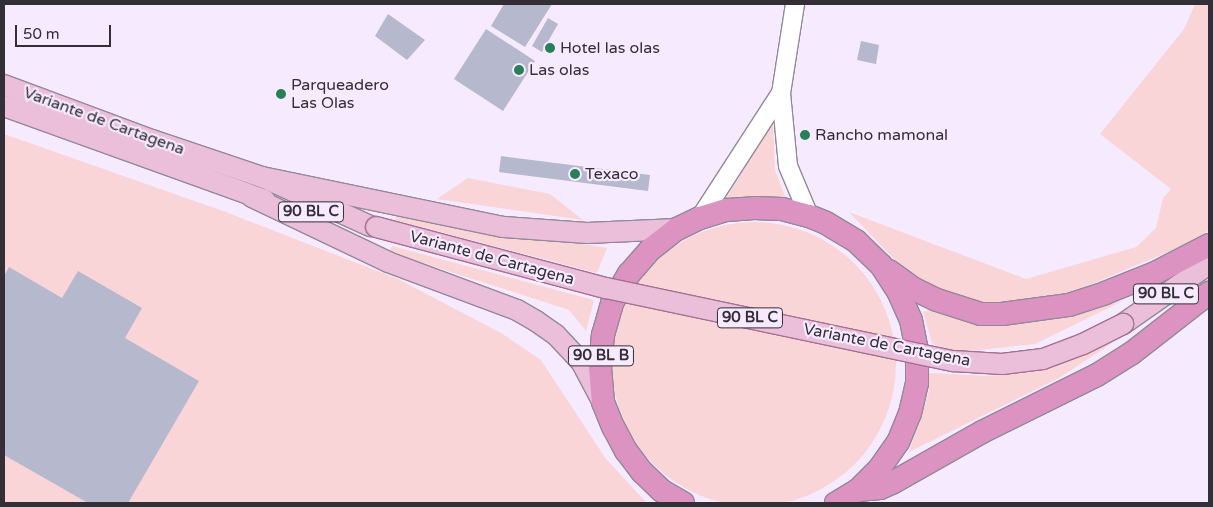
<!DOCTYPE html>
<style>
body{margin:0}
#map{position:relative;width:1213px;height:507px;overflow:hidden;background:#f6eaff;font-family:"Varela Round",sans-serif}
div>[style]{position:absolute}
.green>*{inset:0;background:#fad5d8}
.round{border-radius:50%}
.building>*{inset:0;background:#b6b8ce}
.roads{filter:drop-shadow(1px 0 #93889b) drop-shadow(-1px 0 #93889b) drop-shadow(0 1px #93889b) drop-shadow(0 -1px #93889b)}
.secondary>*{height:18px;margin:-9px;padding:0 9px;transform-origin:9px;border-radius:9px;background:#fff}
.primary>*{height:20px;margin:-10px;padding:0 10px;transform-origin:10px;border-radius:10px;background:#ebbeda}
.highway>*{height:22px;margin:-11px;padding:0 11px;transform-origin:11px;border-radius:11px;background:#dd93c2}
.bridges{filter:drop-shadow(1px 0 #a27091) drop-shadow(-1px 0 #a27091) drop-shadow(0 1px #a27091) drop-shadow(0 -1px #a27091)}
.primary-bridge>*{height:20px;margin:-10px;padding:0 10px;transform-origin:10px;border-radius:10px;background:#ebbeda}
.dots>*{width:14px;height:14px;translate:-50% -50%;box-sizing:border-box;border:2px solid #f6eaff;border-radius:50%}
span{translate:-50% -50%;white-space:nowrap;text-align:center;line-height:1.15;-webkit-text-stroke:4.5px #f6eaff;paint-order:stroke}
.shield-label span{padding:1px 4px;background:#f6eaff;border:1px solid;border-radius:4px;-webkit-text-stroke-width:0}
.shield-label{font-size:15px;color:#342f37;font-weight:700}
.poi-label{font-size:16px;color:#342f37}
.left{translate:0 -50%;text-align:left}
.street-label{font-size:16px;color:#342f37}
.frame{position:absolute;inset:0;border:5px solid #342f37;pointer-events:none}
.scale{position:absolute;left:15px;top:25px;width:96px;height:22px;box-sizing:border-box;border:2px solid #342f37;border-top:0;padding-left:6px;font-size:15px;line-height:18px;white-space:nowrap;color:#342f37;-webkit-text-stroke:4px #f6eaff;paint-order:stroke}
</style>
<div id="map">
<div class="green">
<div style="clip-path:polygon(1195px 4px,1209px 4px,1209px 230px,1194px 241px,1073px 292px,1023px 302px,986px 303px,957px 298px,925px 282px,892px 257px,849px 212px,1026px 279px,1136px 247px,1156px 228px,1163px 198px,1171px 189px,1100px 134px,1184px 29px)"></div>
<div style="clip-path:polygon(773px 122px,775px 170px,787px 202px,727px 197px)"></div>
<div style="clip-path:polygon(4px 134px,223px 211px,398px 279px,501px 333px,541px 360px,606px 459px,647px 503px,4px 503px)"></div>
<div style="clip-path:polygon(468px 178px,550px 194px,583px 220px,437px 199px)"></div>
<div style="clip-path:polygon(399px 213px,607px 248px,597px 273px,395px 220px)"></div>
<div class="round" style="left:612px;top:222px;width:284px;height:284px"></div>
<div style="clip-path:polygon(392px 246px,594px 300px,586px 331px,569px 310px,389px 252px)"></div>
<div style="clip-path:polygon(1181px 291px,1105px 348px,1059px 378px,909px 452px,929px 391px,929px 373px,990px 376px,1024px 373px)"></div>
<div style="clip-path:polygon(1123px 301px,1035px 344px,971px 351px,947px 351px,932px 343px,923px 312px,936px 308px,986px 324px,1044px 320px)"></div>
</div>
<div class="building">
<div style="clip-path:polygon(504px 4px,552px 4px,525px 47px,491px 26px)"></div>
<div style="clip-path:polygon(388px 14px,425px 40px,407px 60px,375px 36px)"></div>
<div style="clip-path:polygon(548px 18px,558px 24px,542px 52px,532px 46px)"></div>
<div style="clip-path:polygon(486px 29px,535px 61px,503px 111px,454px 79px)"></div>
<div style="clip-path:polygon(861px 41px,879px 45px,876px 64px,857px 60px)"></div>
<div style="clip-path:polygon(501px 156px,650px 175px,648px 191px,499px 172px)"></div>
<div style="clip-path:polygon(9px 267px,62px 298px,78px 271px,142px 308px,125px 338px,199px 381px,128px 503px,88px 503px,4px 455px,4px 276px)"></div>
</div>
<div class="roads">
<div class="secondary">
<div style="left:795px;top:4px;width:90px;rotate:98.9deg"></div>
<div style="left:781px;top:93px;width:73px;rotate:84.5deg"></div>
<div style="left:788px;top:166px;width:54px;rotate:67.2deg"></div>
<div style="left:700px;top:218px;width:149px;rotate:-57.1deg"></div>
</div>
<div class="primary">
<div style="left:4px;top:85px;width:158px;rotate:20.4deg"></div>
<div style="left:152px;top:140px;width:116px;rotate:18.6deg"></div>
<div style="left:262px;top:177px;width:119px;rotate:24.4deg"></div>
<div style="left:4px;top:106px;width:277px;rotate:19.8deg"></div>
<div style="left:262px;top:177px;width:247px;rotate:11.7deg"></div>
<div style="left:504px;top:227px;width:83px;rotate:4.1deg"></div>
<div style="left:587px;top:233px;width:90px;rotate:-2.5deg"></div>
<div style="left:252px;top:197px;width:151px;rotate:25.5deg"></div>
<div style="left:388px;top:262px;width:138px;rotate:20.4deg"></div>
<div style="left:517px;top:310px;width:22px;rotate:30deg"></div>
<div style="left:536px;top:321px;width:24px;rotate:35deg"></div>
<div style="left:556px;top:335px;width:38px;rotate:47deg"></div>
<div style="left:582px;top:363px;width:43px;rotate:62.2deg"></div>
<div style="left:1123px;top:324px;width:105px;rotate:-34.9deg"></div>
</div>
<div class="highway">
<div style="left:889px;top:271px;width:31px;rotate:36deg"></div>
<div style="left:914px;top:289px;width:25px;rotate:26deg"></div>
<div style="left:937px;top:300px;width:46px;rotate:17.7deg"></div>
<div style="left:981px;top:314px;width:21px"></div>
<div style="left:1002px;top:314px;width:68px;rotate:-7.7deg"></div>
<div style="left:1069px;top:305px;width:38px;rotate:-18deg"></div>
<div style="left:1105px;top:293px;width:54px;rotate:-21.8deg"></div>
<div style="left:1155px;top:273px;width:61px;rotate:-27.4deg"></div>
<div style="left:858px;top:490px;width:22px;rotate:-5deg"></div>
<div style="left:880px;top:488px;width:13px;rotate:-23deg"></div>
<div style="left:892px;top:483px;width:103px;rotate:-29.5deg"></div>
<div style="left:982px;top:432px;width:128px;rotate:-26.4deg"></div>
<div style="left:1097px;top:375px;width:41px;rotate:-32.2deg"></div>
<div style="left:1132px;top:353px;width:98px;rotate:-37.9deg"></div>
<div style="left:683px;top:503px;width:24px;rotate:-150deg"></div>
<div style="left:662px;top:491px;width:28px;rotate:-136deg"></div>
<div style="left:642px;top:472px;width:26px;rotate:-127deg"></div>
<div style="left:626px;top:451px;width:27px;rotate:-118deg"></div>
<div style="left:613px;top:427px;width:27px;rotate:-112deg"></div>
<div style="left:603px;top:402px;width:34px;rotate:-95deg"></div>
<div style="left:600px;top:368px;width:33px;rotate:-85deg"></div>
<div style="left:603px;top:335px;width:33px;rotate:-74deg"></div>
<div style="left:612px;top:303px;width:34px;rotate:-60deg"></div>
<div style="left:629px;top:274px;width:33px;rotate:-49deg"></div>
<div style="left:651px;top:249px;width:33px;rotate:-38deg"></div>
<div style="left:677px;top:229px;width:25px;rotate:-26deg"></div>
<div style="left:700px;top:218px;width:28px;rotate:-17deg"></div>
<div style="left:727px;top:210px;width:27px;rotate:-4deg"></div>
<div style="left:754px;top:208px;width:28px;rotate:2deg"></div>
<div style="left:782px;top:209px;width:28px;rotate:15deg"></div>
<div style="left:809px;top:216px;width:18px;rotate:22deg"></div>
<div style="left:826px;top:223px;width:35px;rotate:31deg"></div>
<div style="left:856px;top:241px;width:35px;rotate:44deg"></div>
<div style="left:881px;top:265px;width:31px;rotate:57deg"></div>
<div style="left:898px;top:291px;width:32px;rotate:66deg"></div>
<div style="left:911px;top:320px;width:32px;rotate:79deg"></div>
<div style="left:917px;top:351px;width:32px;rotate:90deg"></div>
<div style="left:917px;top:383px;width:31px;rotate:103deg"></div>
<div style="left:910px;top:413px;width:31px;rotate:112deg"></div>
<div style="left:898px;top:442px;width:32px;rotate:125deg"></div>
<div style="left:880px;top:468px;width:31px;rotate:135deg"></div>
<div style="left:858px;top:490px;width:26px;rotate:149deg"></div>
</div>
</div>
<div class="bridges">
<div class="primary-bridge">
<div style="left:376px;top:227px;width:238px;rotate:14.9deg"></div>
<div style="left:606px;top:288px;width:355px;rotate:11.9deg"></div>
<div style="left:953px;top:361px;width:49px;rotate:3.5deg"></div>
<div style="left:1002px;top:364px;width:41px;rotate:-7deg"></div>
<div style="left:1043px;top:359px;width:43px;rotate:-20.6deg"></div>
<div style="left:1083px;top:344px;width:45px;rotate:-26.6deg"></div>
</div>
</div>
<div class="dots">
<div style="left:550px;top:48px;background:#288156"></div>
<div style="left:519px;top:70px;background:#288156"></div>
<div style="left:281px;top:94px;background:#288156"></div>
<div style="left:805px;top:135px;background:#288156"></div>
<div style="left:575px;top:174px;background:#288156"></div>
</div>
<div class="shield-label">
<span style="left:311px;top:212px">90 BL C</span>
<span style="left:1166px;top:294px">90 BL C</span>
<span style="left:750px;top:318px">90 BL C</span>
<span style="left:601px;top:356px">90 BL B</span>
</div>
<div class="poi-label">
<span class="left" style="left:560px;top:48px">Hotel las olas</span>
<span class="left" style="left:529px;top:70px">Las olas</span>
<span class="left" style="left:291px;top:94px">Parqueadero<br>Las Olas</span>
<span class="left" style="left:815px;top:135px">Rancho mamonal</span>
<span class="left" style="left:585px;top:174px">Texaco</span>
</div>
<div class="street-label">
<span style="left:104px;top:121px;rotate:20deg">Variante de Cartagena</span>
<span style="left:492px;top:258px;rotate:15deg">Variante de Cartagena</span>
<span style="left:887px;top:345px;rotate:11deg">Variante de Cartagena</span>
</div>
<div class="frame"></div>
<div class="scale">50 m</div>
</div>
